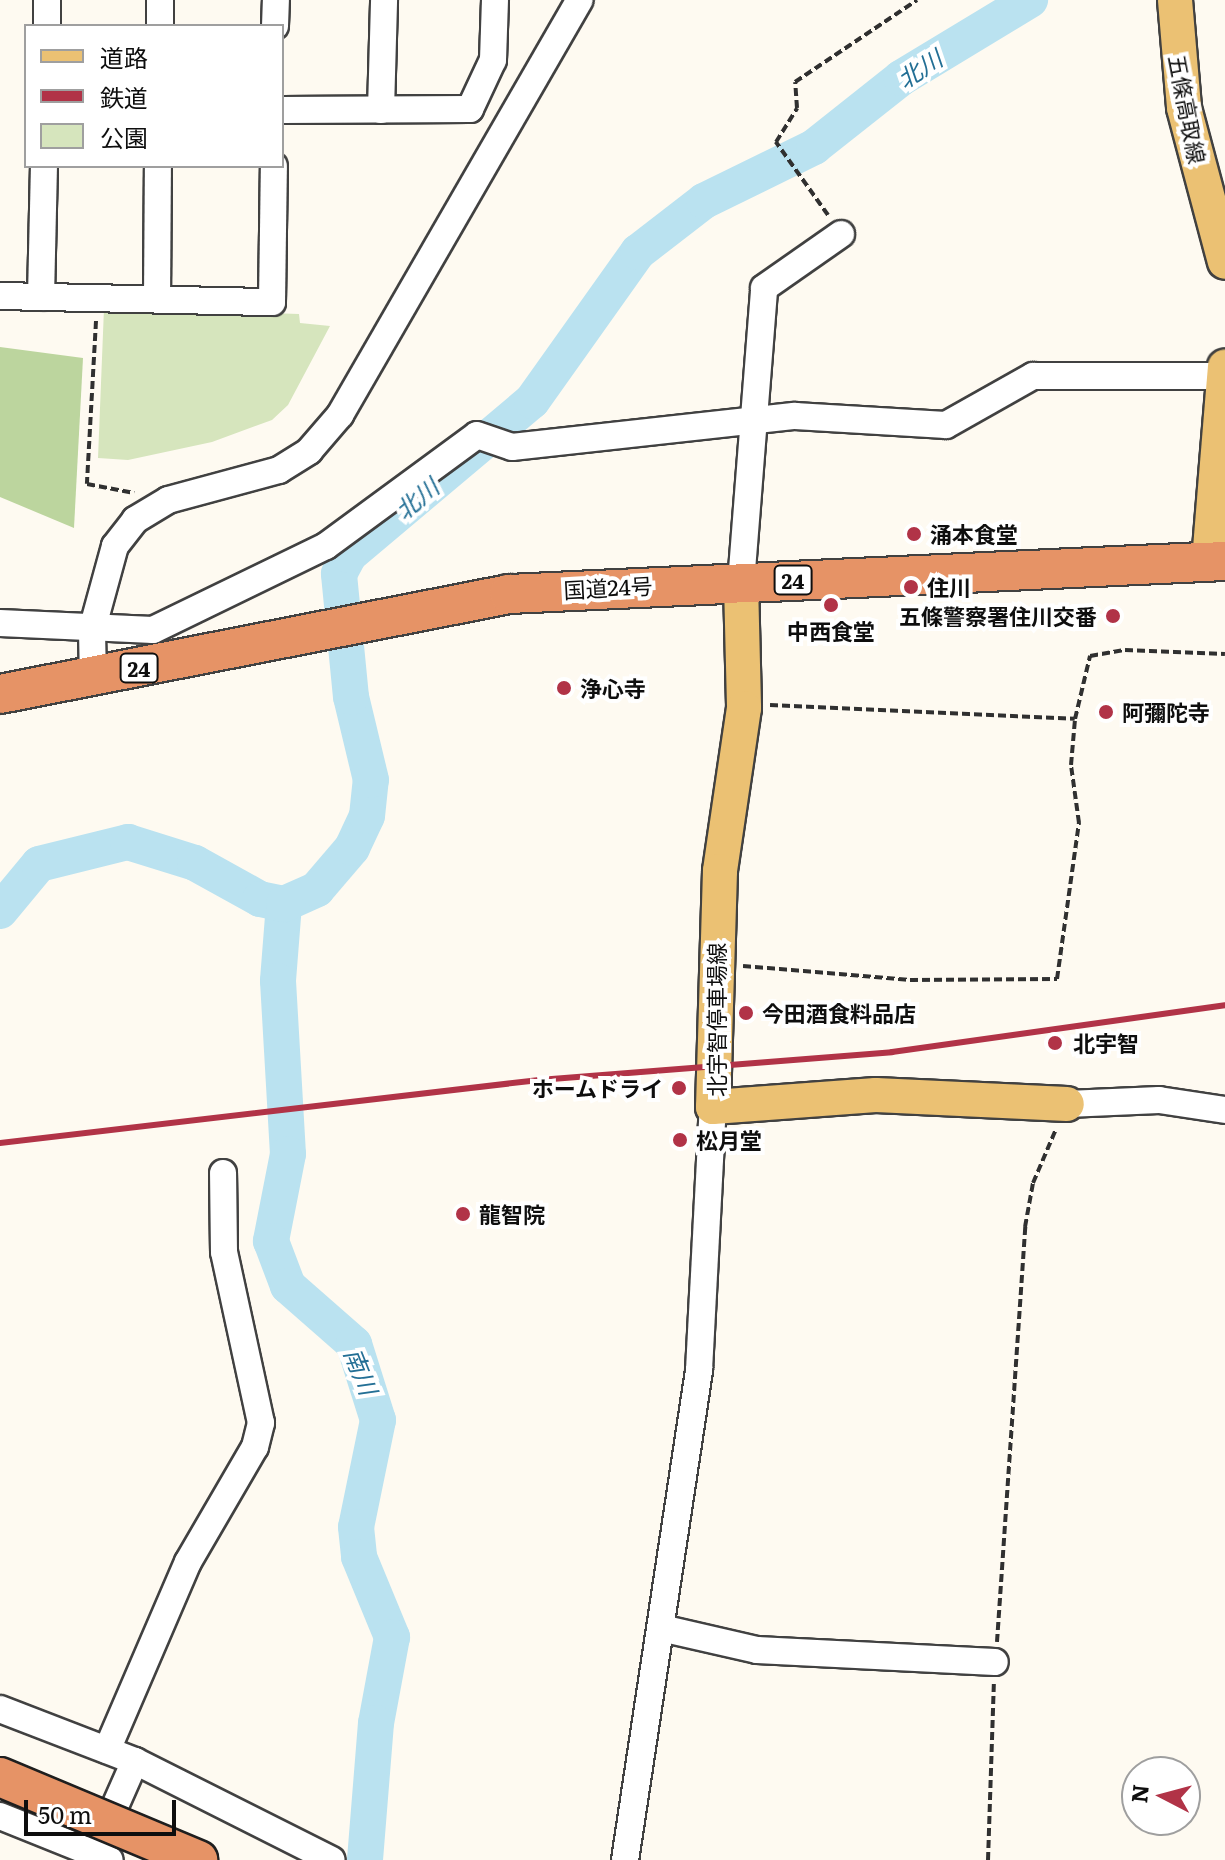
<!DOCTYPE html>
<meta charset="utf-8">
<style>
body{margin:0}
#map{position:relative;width:1225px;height:1860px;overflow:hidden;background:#fefaf1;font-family:Literata,"Noto Sans JP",serif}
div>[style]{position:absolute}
.green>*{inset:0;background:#d6e5bd}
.forest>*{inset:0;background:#bcd59e}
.river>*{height:36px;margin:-18px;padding:0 18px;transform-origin:18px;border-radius:18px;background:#bae2f0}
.path>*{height:4px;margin-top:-2px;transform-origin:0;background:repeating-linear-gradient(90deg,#303030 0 8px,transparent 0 12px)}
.roads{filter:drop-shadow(2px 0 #414141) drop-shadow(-2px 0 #414141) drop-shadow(0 2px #414141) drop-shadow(0 -2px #414141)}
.minor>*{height:26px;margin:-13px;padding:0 13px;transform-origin:13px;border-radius:13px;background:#fff}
.major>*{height:34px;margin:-17px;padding:0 17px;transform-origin:17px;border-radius:17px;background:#ebc173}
.highway>*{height:38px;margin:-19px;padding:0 19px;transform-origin:19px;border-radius:19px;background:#e69366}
.rail>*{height:6px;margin:-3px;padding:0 3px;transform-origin:3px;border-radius:3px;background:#b13347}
.bridges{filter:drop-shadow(2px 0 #1f1f1f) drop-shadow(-2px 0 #1f1f1f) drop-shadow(0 2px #1f1f1f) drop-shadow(0 -2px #1f1f1f)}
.highway-bridge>*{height:38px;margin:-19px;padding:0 19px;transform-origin:19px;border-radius:19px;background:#e69366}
.dots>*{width:22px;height:22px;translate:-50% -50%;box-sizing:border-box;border:4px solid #fff;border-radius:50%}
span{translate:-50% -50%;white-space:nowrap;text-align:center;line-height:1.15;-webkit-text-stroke:8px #fff;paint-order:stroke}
.shield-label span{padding:2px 6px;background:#fff;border:2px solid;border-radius:6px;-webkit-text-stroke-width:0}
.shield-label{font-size:20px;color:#0e0e0e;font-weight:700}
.street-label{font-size:22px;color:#0e0e0e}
.poi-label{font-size:22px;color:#0e0e0e;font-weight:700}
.left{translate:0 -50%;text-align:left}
.right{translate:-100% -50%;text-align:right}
.water-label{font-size:24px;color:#236f95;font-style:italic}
.legend{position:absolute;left:24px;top:24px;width:260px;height:144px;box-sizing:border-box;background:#fff;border:2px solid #9f9f9f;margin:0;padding:10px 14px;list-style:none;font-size:24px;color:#0e0e0e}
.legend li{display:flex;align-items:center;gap:16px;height:40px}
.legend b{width:40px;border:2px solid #9f9f9f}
.north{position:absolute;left:1121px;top:1756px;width:80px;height:80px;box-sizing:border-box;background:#fff;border:2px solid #9f9f9f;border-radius:50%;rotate:276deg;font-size:22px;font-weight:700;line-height:32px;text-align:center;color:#0e0e0e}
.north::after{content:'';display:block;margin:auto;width:28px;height:36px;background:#b13347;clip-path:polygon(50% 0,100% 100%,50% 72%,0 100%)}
.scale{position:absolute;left:24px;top:1800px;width:152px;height:36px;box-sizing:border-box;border:4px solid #0e0e0e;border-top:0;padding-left:10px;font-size:24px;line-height:28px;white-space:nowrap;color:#0e0e0e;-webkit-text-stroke:6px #fff;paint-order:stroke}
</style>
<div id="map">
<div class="green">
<div style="clip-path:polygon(104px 308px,299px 314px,300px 323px,330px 326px,288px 405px,272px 420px,212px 442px,128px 460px,98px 458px)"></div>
</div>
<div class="forest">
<div style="clip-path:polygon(0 347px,83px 358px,74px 528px,0 497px)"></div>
</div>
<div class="river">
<div style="left:284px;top:904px;width:77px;rotate:94.5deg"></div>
<div style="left:278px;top:981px;width:173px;rotate:86.7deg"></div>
<div style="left:288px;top:1154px;width:89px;rotate:101.1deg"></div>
<div style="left:271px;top:1241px;width:48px;rotate:69.3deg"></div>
<div style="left:288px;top:1286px;width:88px;rotate:41.3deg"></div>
<div style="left:354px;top:1344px;width:80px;rotate:72.5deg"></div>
<div style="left:378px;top:1420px;width:109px;rotate:101.6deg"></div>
<div style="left:356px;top:1527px;width:30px;rotate:84deg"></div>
<div style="left:359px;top:1557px;width:87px;rotate:67.6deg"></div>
<div style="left:392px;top:1637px;width:87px;rotate:100.5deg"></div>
<div style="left:376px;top:1723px;width:137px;rotate:94.6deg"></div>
<div style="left:0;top:911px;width:61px;rotate:-50.3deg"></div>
<div style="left:39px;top:864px;width:92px;rotate:-13.9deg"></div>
<div style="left:128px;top:842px;width:70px;rotate:17.4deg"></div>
<div style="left:195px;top:863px;width:74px;rotate:29deg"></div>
<div style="left:260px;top:899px;width:25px;rotate:12deg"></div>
<div style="left:284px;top:904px;width:36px;rotate:-24deg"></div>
<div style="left:317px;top:889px;width:54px;rotate:-49.5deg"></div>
<div style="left:352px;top:848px;width:35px;rotate:-65deg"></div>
<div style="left:367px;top:816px;width:36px;rotate:-84deg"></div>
<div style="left:371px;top:780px;width:85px;rotate:-103.5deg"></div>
<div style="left:351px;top:697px;width:124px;rotate:-95.6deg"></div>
<div style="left:339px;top:574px;width:21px;rotate:-62deg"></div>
<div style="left:349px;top:555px;width:239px;rotate:-40.1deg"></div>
<div style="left:532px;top:401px;width:183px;rotate:-54.6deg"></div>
<div style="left:638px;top:252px;width:83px;rotate:-37.7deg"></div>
<div style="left:704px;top:201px;width:123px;rotate:-26.1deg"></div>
<div style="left:814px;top:147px;width:111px;rotate:-38.4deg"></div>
<div style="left:901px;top:78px;width:151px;rotate:-31.2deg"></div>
</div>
<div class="path">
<div style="left:828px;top:215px;width:90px;rotate:-125.5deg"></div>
<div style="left:776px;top:142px;width:40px;rotate:-58deg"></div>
<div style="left:797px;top:108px;width:26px;rotate:-94deg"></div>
<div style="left:795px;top:82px;width:147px;rotate:-33.9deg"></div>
<div style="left:96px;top:321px;width:163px;rotate:93.2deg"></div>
<div style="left:87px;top:484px;width:48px;rotate:10.8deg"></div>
<div style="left:770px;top:705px;width:305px;rotate:2.6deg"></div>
<div style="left:743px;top:966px;width:168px;rotate:4.8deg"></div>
<div style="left:910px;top:980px;width:147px;rotate:-0.4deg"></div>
<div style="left:1057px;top:979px;width:158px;rotate:-82deg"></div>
<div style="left:1079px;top:823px;width:59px;rotate:-97.9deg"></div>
<div style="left:1071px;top:765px;width:46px;rotate:-85deg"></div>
<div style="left:1075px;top:719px;width:65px;rotate:-76.6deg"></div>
<div style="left:1090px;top:656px;width:36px;rotate:-10deg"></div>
<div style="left:1125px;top:650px;width:100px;rotate:2.3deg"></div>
<div style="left:997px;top:1642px;width:416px;rotate:-86.1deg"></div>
<div style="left:1025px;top:1227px;width:45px;rotate:-79.7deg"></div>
<div style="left:1033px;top:1183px;width:59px;rotate:-66.9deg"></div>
<div style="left:988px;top:1860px;width:177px;rotate:-88.1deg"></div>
</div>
<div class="roads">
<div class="minor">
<div style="left:47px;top:26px;width:26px;rotate:-90deg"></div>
<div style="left:160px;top:26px;width:26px;rotate:-90deg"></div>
<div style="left:275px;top:26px;width:26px;rotate:-88deg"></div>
<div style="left:282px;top:110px;width:188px;rotate:-0.3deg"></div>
<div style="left:470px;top:109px;width:54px;rotate:-64.9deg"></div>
<div style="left:493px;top:60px;width:60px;rotate:-88.1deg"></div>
<div style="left:381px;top:110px;width:110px;rotate:-88.4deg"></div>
<div style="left:0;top:296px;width:272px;rotate:1.3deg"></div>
<div style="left:272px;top:302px;width:136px;rotate:-89.2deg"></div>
<div style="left:41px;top:297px;width:131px;rotate:-88.7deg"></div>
<div style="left:157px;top:299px;width:133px;rotate:-89.6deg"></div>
<div style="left:741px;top:583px;width:296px;rotate:-85.5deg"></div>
<div style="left:764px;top:288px;width:94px;rotate:-35deg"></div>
<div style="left:0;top:623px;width:153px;rotate:2.6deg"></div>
<div style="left:153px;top:630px;width:192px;rotate:-25.9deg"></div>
<div style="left:326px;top:546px;width:187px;rotate:-36.3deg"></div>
<div style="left:477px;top:435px;width:37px;rotate:19deg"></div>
<div style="left:512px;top:447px;width:285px;rotate:-6.3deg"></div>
<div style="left:795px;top:416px;width:151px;rotate:3.4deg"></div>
<div style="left:946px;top:425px;width:100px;rotate:-29.4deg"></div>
<div style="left:1033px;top:376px;width:192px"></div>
<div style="left:93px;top:679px;width:49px;rotate:-91.2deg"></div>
<div style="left:92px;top:630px;width:87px;rotate:-74.7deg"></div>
<div style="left:115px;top:546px;width:33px;rotate:-52deg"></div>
<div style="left:135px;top:520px;width:39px;rotate:-31deg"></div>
<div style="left:168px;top:500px;width:115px;rotate:-15.1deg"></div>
<div style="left:279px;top:470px;width:36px;rotate:-32deg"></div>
<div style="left:309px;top:451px;width:48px;rotate:-49.3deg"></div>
<div style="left:340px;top:415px;width:479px;rotate:-60deg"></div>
<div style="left:1067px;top:1104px;width:92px;rotate:-2.5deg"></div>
<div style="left:1159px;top:1100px;width:67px;rotate:8.6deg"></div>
<div style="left:661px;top:1628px;width:98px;rotate:12.9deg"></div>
<div style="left:757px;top:1650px;width:238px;rotate:2.9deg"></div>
<div style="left:0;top:1709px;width:145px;rotate:21.1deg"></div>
<div style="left:135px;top:1761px;width:220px;rotate:26.7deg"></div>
<div style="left:107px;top:1750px;width:205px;rotate:-66.7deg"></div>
<div style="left:188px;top:1562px;width:133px;rotate:-59.8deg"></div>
<div style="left:255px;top:1447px;width:25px;rotate:-76deg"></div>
<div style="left:261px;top:1423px;width:175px;rotate:-102.2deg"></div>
<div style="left:224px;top:1252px;width:79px;rotate:-90.7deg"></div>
<div style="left:0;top:1816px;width:118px;rotate:21.8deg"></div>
<div style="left:101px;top:1838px;width:84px;rotate:-66.2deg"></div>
<div style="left:625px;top:1860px;width:496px;rotate:-81.4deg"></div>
<div style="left:699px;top:1370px;width:263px;rotate:-87deg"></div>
</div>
<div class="major">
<div style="left:1175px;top:0;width:108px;rotate:85.2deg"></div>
<div style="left:1184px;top:108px;width:159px;rotate:75.1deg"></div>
<div style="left:1209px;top:561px;width:195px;rotate:-85.3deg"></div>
<div style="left:741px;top:583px;width:125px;rotate:88.6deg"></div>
<div style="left:744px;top:708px;width:165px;rotate:98.4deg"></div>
<div style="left:720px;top:871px;width:236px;rotate:91.7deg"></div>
<div style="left:713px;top:1107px;width:163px;rotate:-4.2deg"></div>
<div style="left:876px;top:1095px;width:191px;rotate:2.7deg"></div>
</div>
<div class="highway">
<div style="left:0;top:694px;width:519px;rotate:-11.11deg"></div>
<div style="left:509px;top:594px;width:717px;rotate:-2.64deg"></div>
</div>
</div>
<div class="rail">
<div style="left:0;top:1143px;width:543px;rotate:-6.67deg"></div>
<div style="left:539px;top:1080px;width:354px;rotate:-4.5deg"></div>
<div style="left:892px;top:1052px;width:336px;rotate:-8deg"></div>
</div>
<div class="bridges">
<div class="highway-bridge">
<div style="left:0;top:1777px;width:215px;rotate:22.7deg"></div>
</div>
</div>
<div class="dots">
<div style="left:914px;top:534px;background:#b13347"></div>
<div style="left:911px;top:587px;background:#b13347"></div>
<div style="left:831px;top:605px;background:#b13347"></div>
<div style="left:1113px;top:616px;background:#b13347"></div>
<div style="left:564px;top:688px;background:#b13347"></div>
<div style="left:1106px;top:712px;background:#b13347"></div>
<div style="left:746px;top:1013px;background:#b13347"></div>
<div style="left:1055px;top:1043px;background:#b13347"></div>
<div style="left:679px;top:1088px;background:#b13347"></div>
<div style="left:680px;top:1140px;background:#b13347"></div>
<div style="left:463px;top:1214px;background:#b13347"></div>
</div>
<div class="shield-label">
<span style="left:793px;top:580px">24</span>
<span style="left:139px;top:668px">24</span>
</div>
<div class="street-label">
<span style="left:1188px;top:109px;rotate:79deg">五條高取線</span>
<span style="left:608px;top:587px;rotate:-3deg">国道24号</span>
<span style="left:716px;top:1020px;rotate:-90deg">北宇智停車場線</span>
</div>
<div class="poi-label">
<span class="left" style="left:930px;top:534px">涌本食堂</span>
<span class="left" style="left:927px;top:587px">住川</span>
<span class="right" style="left:1097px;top:616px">五條警察署住川交番</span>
<span style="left:831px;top:631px">中西食堂</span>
<span class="left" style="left:580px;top:688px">浄心寺</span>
<span class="left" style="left:1122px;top:712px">阿彌陀寺</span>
<span class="left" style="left:762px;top:1013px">今田酒食料品店</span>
<span class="left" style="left:1073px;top:1043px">北宇智</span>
<span class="right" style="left:663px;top:1088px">ホームドライ</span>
<span class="left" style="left:696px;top:1140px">松月堂</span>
<span class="left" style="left:479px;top:1214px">龍智院</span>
</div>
<div class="water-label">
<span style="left:919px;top:68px;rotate:-33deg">北川</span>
<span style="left:416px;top:498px;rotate:-40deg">北川</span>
<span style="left:362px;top:1371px;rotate:68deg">南川</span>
</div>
<ul class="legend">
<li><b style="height:10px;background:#ebc173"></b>道路</li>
<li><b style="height:10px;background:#b13347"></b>鉄道</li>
<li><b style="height:22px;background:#d6e5bd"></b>公園</li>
</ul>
<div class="north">N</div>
<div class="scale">50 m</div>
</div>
